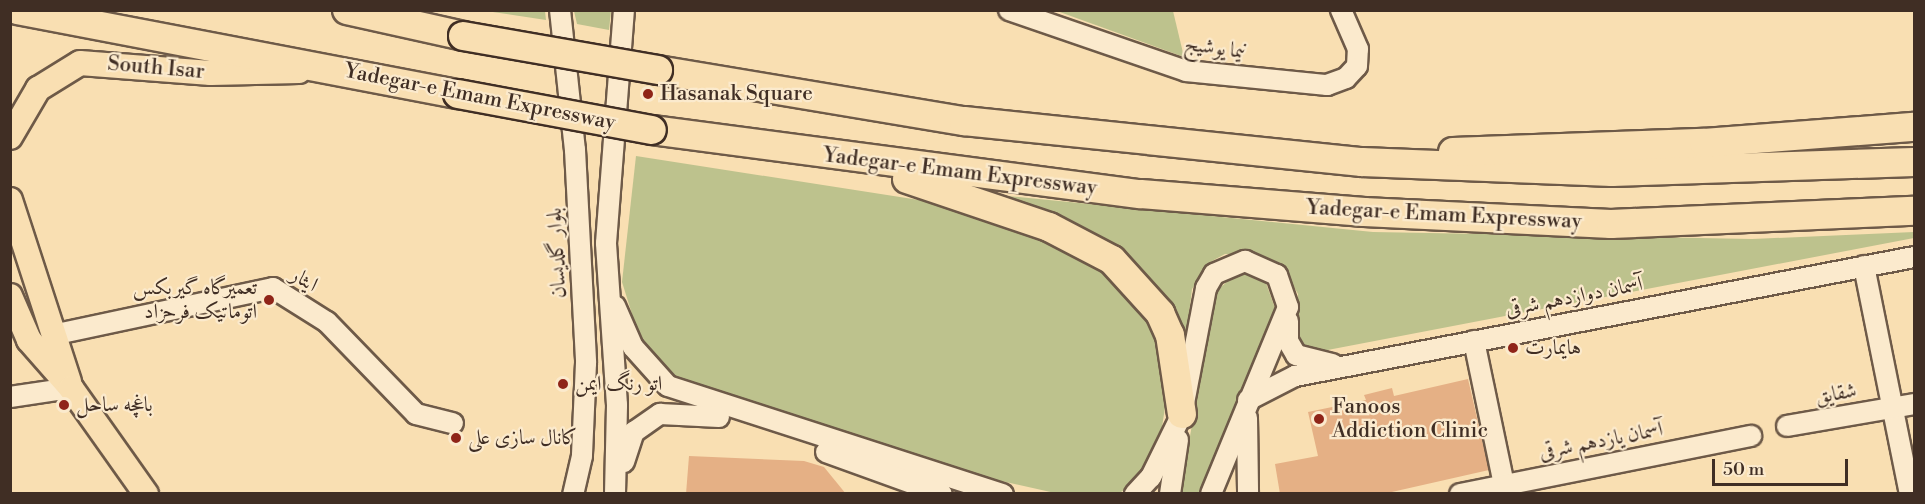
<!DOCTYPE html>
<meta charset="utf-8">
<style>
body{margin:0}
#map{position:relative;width:1925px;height:504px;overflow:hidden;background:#f9dfb2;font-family:"Libre Bodoni",Amiri,serif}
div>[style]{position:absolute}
.green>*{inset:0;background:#bdc28d}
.building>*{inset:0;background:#e5b085}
.roads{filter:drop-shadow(2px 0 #6e5a48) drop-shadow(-2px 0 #6e5a48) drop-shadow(0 2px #6e5a48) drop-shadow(0 -2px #6e5a48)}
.minor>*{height:20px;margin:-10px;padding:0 10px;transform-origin:10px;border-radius:10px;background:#fbeacd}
.major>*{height:24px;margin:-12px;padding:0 12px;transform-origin:12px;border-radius:12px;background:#f9dfb2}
.highway>*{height:28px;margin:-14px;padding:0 14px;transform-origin:14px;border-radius:14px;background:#f9dfb2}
.bridges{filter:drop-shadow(2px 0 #402e24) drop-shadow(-2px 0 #402e24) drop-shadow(0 2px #402e24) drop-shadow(0 -2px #402e24)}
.highway-bridge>*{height:28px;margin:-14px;padding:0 14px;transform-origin:14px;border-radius:14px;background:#f9dfb2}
.dots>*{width:16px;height:16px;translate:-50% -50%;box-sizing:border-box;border:3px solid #fbeacd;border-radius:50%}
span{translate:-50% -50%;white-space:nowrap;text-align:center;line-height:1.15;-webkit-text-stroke:4.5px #fbeacd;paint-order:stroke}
.street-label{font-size:21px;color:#402e24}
.poi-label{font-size:21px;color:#402e24}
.left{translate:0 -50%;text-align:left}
.right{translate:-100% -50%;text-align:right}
.frame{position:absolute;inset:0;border:12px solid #402e24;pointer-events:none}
.scale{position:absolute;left:1712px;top:459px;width:136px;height:27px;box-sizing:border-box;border:3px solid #402e24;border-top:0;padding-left:8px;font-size:18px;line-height:21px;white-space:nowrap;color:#402e24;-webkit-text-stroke:4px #fbeacd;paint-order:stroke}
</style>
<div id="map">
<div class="green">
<div style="clip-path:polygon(486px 11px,545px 11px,546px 20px)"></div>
<div style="clip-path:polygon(574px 11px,611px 11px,609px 30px,577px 24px)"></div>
<div style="clip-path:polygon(1057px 11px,1173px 11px,1184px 57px)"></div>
<div style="clip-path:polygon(636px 156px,932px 202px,1063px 247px,1122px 282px,1155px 317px,1168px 389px,1158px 452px,1132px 486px,1119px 493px,1055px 493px,962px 472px,668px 374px,641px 343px,622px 282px)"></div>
<div style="clip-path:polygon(998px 195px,1373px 232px,1752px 239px,1914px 232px,1914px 238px,1312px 353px,1294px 336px,1298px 294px,1284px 270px,1253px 254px,1225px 254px,1212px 261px,1192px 289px,1181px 382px,1167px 309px)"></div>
<div style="clip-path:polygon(1250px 274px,1266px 283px,1276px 311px,1199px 493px,1180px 494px,1215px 292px,1235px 275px)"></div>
</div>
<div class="building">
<div style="clip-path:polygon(1468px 379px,1489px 470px,1383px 494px,1280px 494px,1275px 464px,1318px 456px,1308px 412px,1366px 400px,1364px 395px,1392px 388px,1394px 396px)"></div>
<div style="clip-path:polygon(689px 456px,804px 461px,824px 467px,846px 494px,686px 494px)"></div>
</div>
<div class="roads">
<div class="minor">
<div style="left:560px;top:10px;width:141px;rotate:83.9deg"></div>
<div style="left:575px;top:150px;width:213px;rotate:87deg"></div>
<div style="left:586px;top:363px;width:93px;rotate:92.5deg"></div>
<div style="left:582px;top:456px;width:39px;rotate:103deg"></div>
<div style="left:1009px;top:10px;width:187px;rotate:19deg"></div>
<div style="left:1186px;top:71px;width:142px;rotate:5.7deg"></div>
<div style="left:1327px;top:85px;width:20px;rotate:-20deg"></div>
<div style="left:1346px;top:78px;width:16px;rotate:-47deg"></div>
<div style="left:1357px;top:66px;width:17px;rotate:-87deg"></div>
<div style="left:1358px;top:49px;width:43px;rotate:-113.6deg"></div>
<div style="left:1864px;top:266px;width:233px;rotate:78.6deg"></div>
<div style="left:615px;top:306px;width:45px;rotate:66.3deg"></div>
<div style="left:633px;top:347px;width:52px;rotate:48.1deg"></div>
<div style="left:668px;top:386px;width:352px;rotate:17.9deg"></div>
<div style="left:1288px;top:321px;width:20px;rotate:90deg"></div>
<div style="left:1288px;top:341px;width:16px;rotate:60deg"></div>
<div style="left:1296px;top:355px;width:38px;rotate:14deg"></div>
<div style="left:57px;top:334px;width:221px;rotate:-12deg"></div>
<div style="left:273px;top:288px;width:64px;rotate:32.2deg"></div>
<div style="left:327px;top:322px;width:128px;rotate:45.9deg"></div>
<div style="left:416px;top:414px;width:38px;rotate:14deg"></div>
<div style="left:1474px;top:341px;width:156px;rotate:78.2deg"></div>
<div style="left:10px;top:397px;width:62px;rotate:-8.4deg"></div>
<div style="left:1248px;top:400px;width:53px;rotate:-27.1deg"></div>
<div style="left:1295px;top:376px;width:630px;rotate:-10.88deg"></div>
<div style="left:1247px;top:418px;width:76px;rotate:89.2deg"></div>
<div style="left:1787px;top:426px;width:129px;rotate:-9.8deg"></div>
<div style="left:826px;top:452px;width:123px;rotate:19.9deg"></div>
<div style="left:624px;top:462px;width:32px;rotate:-72deg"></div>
<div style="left:634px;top:432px;width:32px;rotate:-35deg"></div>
<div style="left:660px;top:414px;width:59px;rotate:2.9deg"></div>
<div style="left:615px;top:494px;width:89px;rotate:-88.7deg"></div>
<div style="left:617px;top:405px;width:162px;rotate:-93.9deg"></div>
<div style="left:606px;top:243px;width:234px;rotate:-85.6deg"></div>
<div style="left:1135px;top:494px;width:23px;rotate:-47deg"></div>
<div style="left:1151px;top:477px;width:70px;rotate:-63.8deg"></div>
<div style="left:1182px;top:414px;width:128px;rotate:-79.2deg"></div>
<div style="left:1206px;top:288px;width:16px;rotate:-60deg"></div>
<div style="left:1214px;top:274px;width:34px;rotate:-23deg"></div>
<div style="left:1245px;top:261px;width:35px;rotate:24deg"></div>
<div style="left:1277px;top:275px;width:34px;rotate:71deg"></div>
<div style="left:1288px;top:307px;width:202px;rotate:112.4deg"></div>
<div style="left:1170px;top:494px;width:55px;rotate:-81.6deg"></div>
<div style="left:1460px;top:494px;width:297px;rotate:-11.3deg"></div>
</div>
<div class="major">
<div style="left:10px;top:137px;width:56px;rotate:-59.7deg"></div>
<div style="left:38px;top:89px;width:49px;rotate:-31.8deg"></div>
<div style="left:80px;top:63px;width:131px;rotate:4.4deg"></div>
<div style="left:211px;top:73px;width:88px;rotate:-1.3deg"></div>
<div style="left:10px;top:200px;width:191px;rotate:72deg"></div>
<div style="left:10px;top:296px;width:48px;rotate:66.6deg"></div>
<div style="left:29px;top:340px;width:64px;rotate:48.8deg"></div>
<div style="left:71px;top:388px;width:130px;rotate:54.7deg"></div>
</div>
<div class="highway">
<div style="left:17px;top:10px;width:449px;rotate:10.8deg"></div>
<div style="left:347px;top:10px;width:119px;rotate:12.6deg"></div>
<div style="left:658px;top:70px;width:310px;rotate:9.5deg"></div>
<div style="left:964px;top:121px;width:400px;rotate:5.9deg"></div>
<div style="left:1362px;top:162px;width:250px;rotate:2.3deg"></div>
<div style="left:1612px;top:172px;width:302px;rotate:-1.9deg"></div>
<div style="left:652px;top:130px;width:493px;rotate:7.5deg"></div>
<div style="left:1141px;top:194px;width:224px;rotate:4.6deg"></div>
<div style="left:1364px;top:212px;width:247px;rotate:2.8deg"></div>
<div style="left:1611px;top:224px;width:303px;rotate:-2.5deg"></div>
<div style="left:1453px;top:152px;width:251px;rotate:-2.1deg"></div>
<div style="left:1704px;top:143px;width:211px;rotate:-4.4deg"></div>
<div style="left:907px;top:179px;width:150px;rotate:18.7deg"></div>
<div style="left:1049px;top:227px;width:71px;rotate:27.6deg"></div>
<div style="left:1112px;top:260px;width:72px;rotate:47.8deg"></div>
<div style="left:1160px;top:313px;width:24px;rotate:66deg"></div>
<div style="left:1170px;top:335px;width:80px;rotate:81.4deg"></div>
</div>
</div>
<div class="bridges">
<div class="highway-bridge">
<div style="left:463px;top:36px;width:198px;rotate:9.9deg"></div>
<div style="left:458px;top:94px;width:197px;rotate:10.5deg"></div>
</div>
</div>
<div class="dots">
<div style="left:648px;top:94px;background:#8f2418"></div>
<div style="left:269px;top:300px;background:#8f2418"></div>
<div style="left:1513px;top:348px;background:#8f2418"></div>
<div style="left:563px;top:384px;background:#8f2418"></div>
<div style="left:64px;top:405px;background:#8f2418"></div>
<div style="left:1319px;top:419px;background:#8f2418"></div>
<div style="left:456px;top:438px;background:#8f2418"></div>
</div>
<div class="street-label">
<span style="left:1215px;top:48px;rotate:8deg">نیما یوشیج</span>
<span style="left:156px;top:68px;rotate:5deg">South Isar</span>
<span style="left:480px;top:97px;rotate:11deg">Yadegar-e Emam Expressway</span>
<span style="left:960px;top:172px;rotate:7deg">Yadegar-e Emam Expressway</span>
<span style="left:1444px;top:215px;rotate:3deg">Yadegar-e Emam Expressway</span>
<span style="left:557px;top:253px;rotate:-93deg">بلوار گلدیسان</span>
<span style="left:304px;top:280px;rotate:30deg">ایثار</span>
<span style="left:1574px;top:297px;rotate:-11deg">آسمان دوازدهم شرقی</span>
<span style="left:1836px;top:394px;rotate:-10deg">شقایق</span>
<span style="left:1601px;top:441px;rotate:-11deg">آسمان یازدهم شرقی</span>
</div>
<div class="poi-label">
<span class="left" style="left:660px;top:94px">Hasanak Square</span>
<span class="right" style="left:257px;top:300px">تعمیرگاه گیربکس<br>اتوماتیک فرحزاد</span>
<span class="left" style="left:1525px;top:348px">هایمارت</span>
<span class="left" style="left:575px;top:384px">اتو رنگ ایمن</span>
<span class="left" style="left:76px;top:405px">باغچه ساحل</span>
<span class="left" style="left:1332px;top:419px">Fanoos<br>Addiction Clinic</span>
<span class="left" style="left:468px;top:438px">کانال سازی علی</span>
</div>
<div class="frame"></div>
<div class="scale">50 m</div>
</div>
